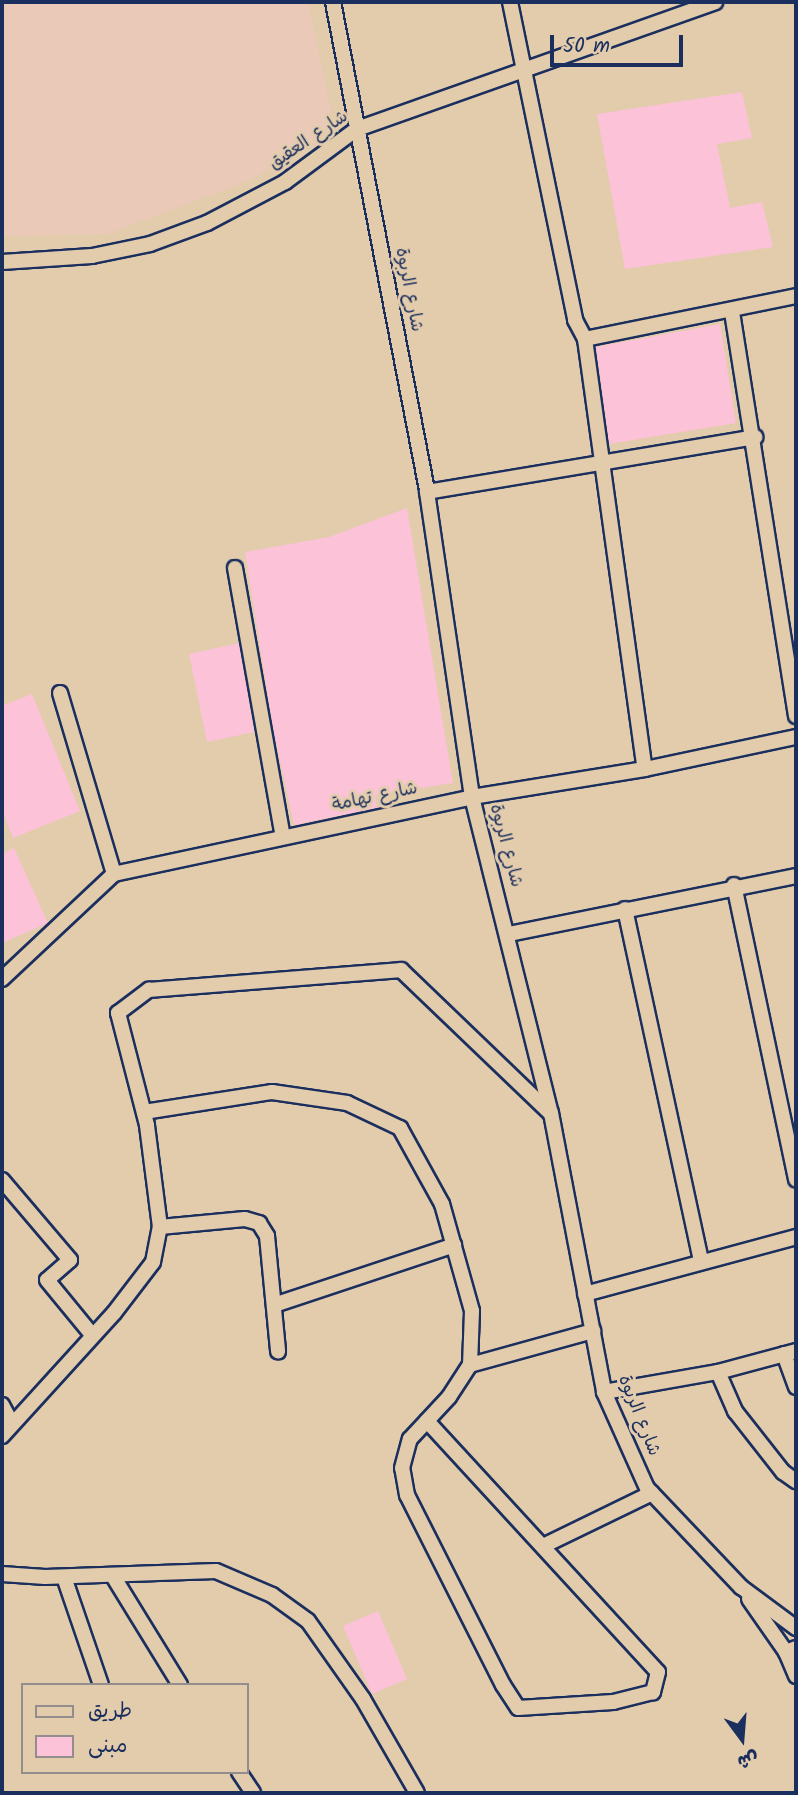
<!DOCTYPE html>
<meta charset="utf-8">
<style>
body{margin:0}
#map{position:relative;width:798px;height:1795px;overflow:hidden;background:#e3ccac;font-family:Kalam,"Playpen Sans Arabic",sans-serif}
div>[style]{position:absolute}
.built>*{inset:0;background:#eac9b9}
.building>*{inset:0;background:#fbc2d8}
.roads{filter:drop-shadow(2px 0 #1b2f5e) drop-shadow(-2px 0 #1b2f5e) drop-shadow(0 2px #1b2f5e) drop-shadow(0 -2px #1b2f5e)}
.street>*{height:14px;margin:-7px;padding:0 7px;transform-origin:7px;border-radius:7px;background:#e3ccac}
span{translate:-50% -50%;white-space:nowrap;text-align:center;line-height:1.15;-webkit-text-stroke:6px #e3ccac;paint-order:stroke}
.street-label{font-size:18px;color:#1b2f5e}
.frame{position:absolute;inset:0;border:4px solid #1b2f5e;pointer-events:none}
.legend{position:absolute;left:21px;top:1683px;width:228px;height:91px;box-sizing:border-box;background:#e3ccac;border:2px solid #938d8d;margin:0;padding:9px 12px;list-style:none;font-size:21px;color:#1b2f5e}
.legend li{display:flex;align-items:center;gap:14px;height:35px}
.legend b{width:35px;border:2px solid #938d8d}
.north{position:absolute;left:707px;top:1704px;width:70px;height:70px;-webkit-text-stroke:5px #e3ccac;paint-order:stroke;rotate:164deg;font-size:19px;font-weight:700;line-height:28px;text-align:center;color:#1b2f5e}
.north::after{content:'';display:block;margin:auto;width:24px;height:32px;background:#1b2f5e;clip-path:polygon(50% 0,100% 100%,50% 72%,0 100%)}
.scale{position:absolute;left:550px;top:35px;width:133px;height:32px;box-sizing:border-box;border:4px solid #1b2f5e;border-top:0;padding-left:9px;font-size:21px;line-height:24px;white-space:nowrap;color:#1b2f5e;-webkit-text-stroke:5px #e3ccac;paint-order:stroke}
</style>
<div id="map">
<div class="built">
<div style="clip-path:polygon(2px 2px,308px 2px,335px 131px,248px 181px,107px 234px,2px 236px)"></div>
</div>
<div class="building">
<div style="clip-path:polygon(742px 92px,752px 138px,717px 144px,730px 208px,762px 202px,773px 247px,625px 269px,597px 114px)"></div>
<div style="clip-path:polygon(720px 324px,736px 423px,609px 444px,596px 347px)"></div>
<div style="clip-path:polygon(407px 508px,453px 783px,375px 795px,377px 808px,294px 825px,273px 728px,245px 552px,329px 537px)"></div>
<div style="clip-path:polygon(239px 643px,254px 732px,207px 742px,189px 654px)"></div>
<div style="clip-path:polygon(32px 694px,80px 811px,13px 838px,2px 810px,2px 706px)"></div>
<div style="clip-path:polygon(14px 848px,48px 923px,2px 943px,2px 854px)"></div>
<div style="clip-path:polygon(378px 1611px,407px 1679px,372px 1694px,343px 1626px)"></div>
</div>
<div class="roads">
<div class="street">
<div style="left:333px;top:2px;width:499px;rotate:79.1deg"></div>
<div style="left:427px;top:492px;width:308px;rotate:81.6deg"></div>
<div style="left:472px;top:797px;width:326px;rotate:76deg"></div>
<div style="left:551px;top:1113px;width:284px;rotate:79.2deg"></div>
<div style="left:604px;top:1392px;width:105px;rotate:65.9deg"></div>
<div style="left:647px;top:1488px;width:137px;rotate:46.5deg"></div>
<div style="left:741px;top:1587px;width:69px;rotate:36.7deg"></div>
<div style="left:510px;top:2px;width:325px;rotate:78.4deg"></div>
<div style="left:575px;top:320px;width:21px;rotate:62deg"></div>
<div style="left:585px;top:339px;width:434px;rotate:82.1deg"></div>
<div style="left:2px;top:262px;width:90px;rotate:-3.8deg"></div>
<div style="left:92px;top:256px;width:59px;rotate:-11.7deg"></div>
<div style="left:150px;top:244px;width:61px;rotate:-20.2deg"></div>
<div style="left:207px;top:223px;width:88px;rotate:-27.7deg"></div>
<div style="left:285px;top:182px;width:89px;rotate:-36.4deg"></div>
<div style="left:357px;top:129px;width:380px;rotate:-19.5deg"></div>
<div style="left:732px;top:312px;width:409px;rotate:81deg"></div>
<div style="left:585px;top:339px;width:215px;rotate:-11.5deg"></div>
<div style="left:427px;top:492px;width:333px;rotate:-9.5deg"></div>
<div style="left:235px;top:568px;width:273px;rotate:79.9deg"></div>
<div style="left:60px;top:693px;width:189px;rotate:73.4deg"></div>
<div style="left:734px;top:885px;width:301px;rotate:78.1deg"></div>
<div style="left:625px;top:909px;width:361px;rotate:77.8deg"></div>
<div style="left:509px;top:934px;width:293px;rotate:-11.4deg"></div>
<div style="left:2px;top:979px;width:154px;rotate:-43.2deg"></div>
<div style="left:114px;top:874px;width:366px;rotate:-12.1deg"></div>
<div style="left:472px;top:797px;width:175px;rotate:-9.2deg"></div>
<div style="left:645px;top:769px;width:154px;rotate:-12deg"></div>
<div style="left:144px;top:1112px;width:130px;rotate:-8.9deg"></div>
<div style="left:272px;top:1092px;width:76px;rotate:8.3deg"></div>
<div style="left:347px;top:1103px;width:59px;rotate:25.3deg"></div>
<div style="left:400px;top:1128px;width:87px;rotate:61.1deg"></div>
<div style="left:442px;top:1204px;width:111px;rotate:74.3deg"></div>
<div style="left:472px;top:1311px;width:54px;rotate:92.1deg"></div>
<div style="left:470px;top:1365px;width:128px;rotate:-15.5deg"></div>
<div style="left:2px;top:1180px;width:105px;rotate:49.6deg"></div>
<div style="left:70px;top:1260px;width:30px;rotate:139deg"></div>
<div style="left:47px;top:1280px;width:72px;rotate:50.6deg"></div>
<div style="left:160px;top:1227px;width:85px;rotate:-5.4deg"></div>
<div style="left:245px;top:1219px;width:15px;rotate:16deg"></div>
<div style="left:259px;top:1223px;width:15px;rotate:58deg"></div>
<div style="left:267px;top:1236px;width:116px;rotate:84.5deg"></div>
<div style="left:585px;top:1294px;width:219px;rotate:-15.1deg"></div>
<div style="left:274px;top:1305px;width:190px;rotate:-18.4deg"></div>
<div style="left:784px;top:1354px;width:35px;rotate:70deg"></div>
<div style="left:718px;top:1372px;width:43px;rotate:66.4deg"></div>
<div style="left:735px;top:1411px;width:78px;rotate:51.8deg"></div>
<div style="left:783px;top:1472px;width:16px;rotate:35deg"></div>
<div style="left:604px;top:1392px;width:116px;rotate:-10deg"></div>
<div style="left:718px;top:1372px;width:81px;rotate:-15.1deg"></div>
<div style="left:2px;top:1405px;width:19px;rotate:62deg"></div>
<div style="left:427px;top:1421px;width:341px;rotate:47.4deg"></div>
<div style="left:658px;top:1672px;width:21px;rotate:104deg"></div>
<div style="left:653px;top:1692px;width:41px;rotate:166deg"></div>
<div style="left:613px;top:1702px;width:95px;rotate:176.4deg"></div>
<div style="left:518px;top:1708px;width:27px;rotate:-123deg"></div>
<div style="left:503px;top:1685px;width:213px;rotate:-116.8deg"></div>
<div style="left:407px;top:1495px;width:27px;rotate:-100deg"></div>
<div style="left:402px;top:1468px;width:30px;rotate:-75deg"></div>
<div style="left:410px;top:1439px;width:57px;rotate:-47.1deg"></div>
<div style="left:449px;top:1397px;width:38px;rotate:-57deg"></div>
<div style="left:2px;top:1436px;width:166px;rotate:-47.7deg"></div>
<div style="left:114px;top:1313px;width:64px;rotate:-52.6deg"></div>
<div style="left:153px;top:1262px;width:36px;rotate:-79deg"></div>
<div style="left:160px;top:1227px;width:103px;rotate:-97.3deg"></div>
<div style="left:147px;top:1125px;width:116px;rotate:-104.5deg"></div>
<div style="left:118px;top:1013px;width:39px;rotate:-37deg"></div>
<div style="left:149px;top:990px;width:253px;rotate:-4.5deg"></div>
<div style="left:401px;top:970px;width:205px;rotate:43.8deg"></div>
<div style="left:543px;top:1546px;width:121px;rotate:-25.9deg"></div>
<div style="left:2px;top:1574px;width:43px;rotate:4deg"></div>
<div style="left:45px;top:1577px;width:171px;rotate:-2deg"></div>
<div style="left:216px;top:1571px;width:61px;rotate:23.2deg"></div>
<div style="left:272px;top:1595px;width:44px;rotate:35.8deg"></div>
<div style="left:308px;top:1621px;width:95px;rotate:54.8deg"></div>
<div style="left:363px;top:1699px;width:108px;rotate:60.1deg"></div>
<div style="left:113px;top:1576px;width:128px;rotate:58.4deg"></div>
<div style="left:64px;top:1577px;width:114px;rotate:71.1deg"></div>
<div style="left:749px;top:1599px;width:65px;rotate:55.1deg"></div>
<div style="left:796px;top:1648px;width:11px;rotate:158deg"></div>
<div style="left:786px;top:1652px;width:26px;rotate:67deg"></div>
<div style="left:239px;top:1772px;width:25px;rotate:56deg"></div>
</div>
</div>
<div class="street-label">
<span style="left:309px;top:141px;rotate:-34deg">شارع العقيق</span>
<span style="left:408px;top:290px;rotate:79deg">شارع الربوة</span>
<span style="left:375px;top:798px;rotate:-12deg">شارع تهامة</span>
<span style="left:505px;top:846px;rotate:75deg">شارع الربوة</span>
<span style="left:638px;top:1416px;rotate:68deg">شارع الربوة</span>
</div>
<div class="frame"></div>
<ul class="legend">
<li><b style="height:9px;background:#e3ccac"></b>طريق</li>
<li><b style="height:19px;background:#fbc2d8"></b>مبنى</li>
</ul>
<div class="north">ش</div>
<div class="scale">50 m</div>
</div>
